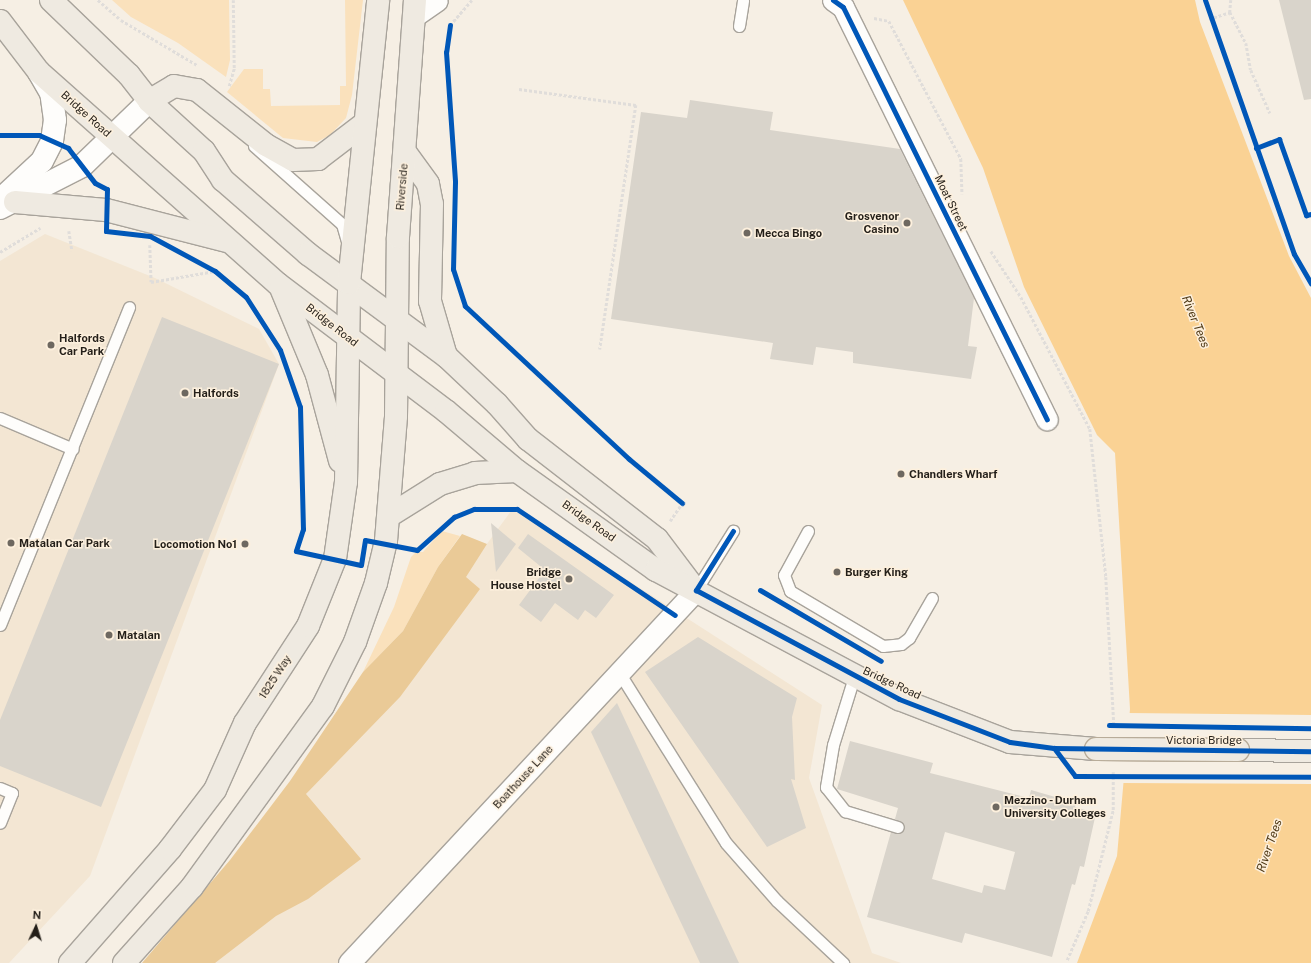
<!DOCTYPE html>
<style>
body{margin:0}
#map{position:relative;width:1311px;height:963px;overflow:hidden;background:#f6efe4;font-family:"Public Sans",sans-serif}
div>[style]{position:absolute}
.built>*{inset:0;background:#f3e6d3}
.green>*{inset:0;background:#fae1bc}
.forest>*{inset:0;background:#eaca97}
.water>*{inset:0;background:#fad294}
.pier>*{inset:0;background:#f6efe4}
.building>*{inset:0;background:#d9d4cb}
.path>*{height:2.5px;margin-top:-1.25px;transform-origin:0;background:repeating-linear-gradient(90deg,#e0ddda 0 3px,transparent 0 5px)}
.roads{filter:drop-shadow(1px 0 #a8a39b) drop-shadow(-1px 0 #a8a39b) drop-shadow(0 1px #a8a39b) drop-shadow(0 -1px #a8a39b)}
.lane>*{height:11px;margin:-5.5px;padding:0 5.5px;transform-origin:5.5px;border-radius:5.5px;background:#fefdfb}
.street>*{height:21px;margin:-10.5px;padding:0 10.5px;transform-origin:10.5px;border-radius:10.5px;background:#fefdfb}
.secondary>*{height:22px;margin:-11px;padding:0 11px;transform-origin:11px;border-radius:11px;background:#fefdfb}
.primary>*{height:22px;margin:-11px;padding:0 11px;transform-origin:11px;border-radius:11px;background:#efeae1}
.bridges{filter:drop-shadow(1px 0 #b8ac99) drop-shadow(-1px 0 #b8ac99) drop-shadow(0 1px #b8ac99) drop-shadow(0 -1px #b8ac99)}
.primary-bridge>*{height:22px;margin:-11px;padding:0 11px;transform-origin:11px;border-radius:11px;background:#efeae1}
.cycleway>*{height:5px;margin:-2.5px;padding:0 2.5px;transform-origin:2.5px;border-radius:2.5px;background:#0057b8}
.dots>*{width:11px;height:11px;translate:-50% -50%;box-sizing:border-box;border:2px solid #fdf0dd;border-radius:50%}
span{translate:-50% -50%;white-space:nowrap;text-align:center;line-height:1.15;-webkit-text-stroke:3px #fdf0dd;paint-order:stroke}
.street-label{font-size:11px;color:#241f19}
.poi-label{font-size:11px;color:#241f19;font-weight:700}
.right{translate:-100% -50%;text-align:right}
.left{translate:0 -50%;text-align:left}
.water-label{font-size:12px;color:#4e3814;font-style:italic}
.north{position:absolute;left:16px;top:907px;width:40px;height:40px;-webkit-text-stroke:3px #fdf0dd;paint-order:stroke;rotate:4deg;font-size:11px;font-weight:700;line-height:16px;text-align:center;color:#241f19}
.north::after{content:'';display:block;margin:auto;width:14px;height:18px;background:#241f19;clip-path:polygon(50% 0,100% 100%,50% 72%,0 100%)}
</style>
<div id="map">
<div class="built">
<div style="clip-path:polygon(45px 234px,155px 278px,259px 329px,279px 364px,90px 876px,9px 963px,0 963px,0 261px)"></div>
<div style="clip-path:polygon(514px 507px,822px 705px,809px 778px,872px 953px,901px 963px,188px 963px,367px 707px)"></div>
</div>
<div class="green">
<div style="clip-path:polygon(112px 0,229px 0,230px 60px,226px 77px,178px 43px,131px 17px)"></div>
<div style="clip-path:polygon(345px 0,363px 0,352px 95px,346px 118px,330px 135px,317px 142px,283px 138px,227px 92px,244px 69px,263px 69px,263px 89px,270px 89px,271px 106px,340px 105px,340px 86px,346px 86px)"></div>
<div style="clip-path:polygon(442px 531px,460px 536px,438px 567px,403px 631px,363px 672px,394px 607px,411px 557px,416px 552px,423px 552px)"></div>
</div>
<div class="forest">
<div style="clip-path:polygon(462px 534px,487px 544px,466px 577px,480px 589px,400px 697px,306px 794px,361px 859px,308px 899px,276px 916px,215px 963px,142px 963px,230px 860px,290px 781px,363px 672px,403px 631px,438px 567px)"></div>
</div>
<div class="water">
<div style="clip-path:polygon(903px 0,1195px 0,1200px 22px,1289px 256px,1311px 298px,1311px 963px,1077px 963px,1117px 856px,1130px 709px,1115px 453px,1097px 435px,1024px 287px,983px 168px)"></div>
</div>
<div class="pier">
<div style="clip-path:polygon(1128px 713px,1311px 715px,1311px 784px,1122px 783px)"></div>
</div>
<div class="building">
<div style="clip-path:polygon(1279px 0,1311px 0,1311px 99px,1304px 100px)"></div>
<div style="clip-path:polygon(690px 100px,773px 112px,770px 130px,900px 149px,974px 298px,968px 346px,977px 347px,971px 379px,853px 363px,853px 352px,816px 347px,813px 365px,770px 359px,773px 343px,611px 319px,641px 112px,687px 118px)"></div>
<div style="clip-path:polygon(162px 317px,279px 364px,101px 807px,0 766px,0 720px)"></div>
<div style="clip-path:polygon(491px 523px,516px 544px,496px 572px)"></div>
<div style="clip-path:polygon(528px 534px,614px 595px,596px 618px,585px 610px,578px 620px,555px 603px,541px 622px,519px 605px,545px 570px,518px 548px)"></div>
<div style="clip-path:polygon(698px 637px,797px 698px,792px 717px,795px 780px,791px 779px,806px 828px,767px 847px,645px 672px)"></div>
<div style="clip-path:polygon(617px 703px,739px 963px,700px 963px,591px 732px)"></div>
<div style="clip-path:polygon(evenodd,850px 741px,933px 763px,930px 773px,1029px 798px,1031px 790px,1076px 803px,1075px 807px,1096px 813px,1084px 867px,1080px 866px,1075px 885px,1072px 884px,1052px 957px,965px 933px,962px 943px,867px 917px,891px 832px,900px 834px,905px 826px,895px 819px,898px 808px,837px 789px,850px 741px,945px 832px,1015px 852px,1005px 890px,984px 885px,982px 893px,932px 879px,945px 832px)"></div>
</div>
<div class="path">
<div style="left:98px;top:0;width:30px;rotate:41deg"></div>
<div style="left:121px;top:20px;width:88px;rotate:30.6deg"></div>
<div style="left:1231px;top:0;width:12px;rotate:95deg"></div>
<div style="left:1230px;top:12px;width:35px;rotate:63deg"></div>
<div style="left:1246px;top:43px;width:27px;rotate:80deg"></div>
<div style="left:1251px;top:70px;width:47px;rotate:66.2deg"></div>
<div style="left:874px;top:18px;width:15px;rotate:11deg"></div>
<div style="left:889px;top:21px;width:156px;rotate:62.4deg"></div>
<div style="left:961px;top:159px;width:35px;rotate:88deg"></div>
<div style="left:1209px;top:19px;width:22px;rotate:-18deg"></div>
<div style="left:450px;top:25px;width:33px;rotate:-49deg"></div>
<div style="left:229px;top:86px;width:19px;rotate:-74deg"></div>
<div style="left:234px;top:68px;width:68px;rotate:-90.8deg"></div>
<div style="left:519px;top:89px;width:118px;rotate:7.8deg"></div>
<div style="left:636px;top:105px;width:247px;rotate:98.4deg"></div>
<div style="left:1256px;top:148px;width:25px;rotate:-21deg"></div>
<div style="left:1279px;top:139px;width:81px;rotate:70.4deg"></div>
<div style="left:1306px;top:215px;width:5px;rotate:-11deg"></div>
<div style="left:69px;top:231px;width:20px;rotate:81deg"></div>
<div style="left:150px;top:245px;width:37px;rotate:88deg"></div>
<div style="left:151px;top:282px;width:65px;rotate:-9.8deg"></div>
<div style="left:991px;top:251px;width:55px;rotate:56.9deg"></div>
<div style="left:1021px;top:297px;width:149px;rotate:62.4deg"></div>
<div style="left:1090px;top:429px;width:149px;rotate:83.8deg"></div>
<div style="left:1106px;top:577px;width:150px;rotate:86.9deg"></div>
<div style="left:0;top:252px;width:47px;rotate:-31deg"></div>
<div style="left:670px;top:521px;width:22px;rotate:-56deg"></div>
<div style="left:1067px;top:960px;width:53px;rotate:-66.8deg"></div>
<div style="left:1088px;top:911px;width:104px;rotate:-76.1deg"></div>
<div style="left:1113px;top:810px;width:38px;rotate:-90deg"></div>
</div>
<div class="roads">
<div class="lane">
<div style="left:739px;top:26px;width:26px;rotate:-81deg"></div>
<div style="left:254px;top:146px;width:118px;rotate:41.6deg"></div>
<div style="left:342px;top:224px;width:19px;rotate:74deg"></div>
<div style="left:0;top:418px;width:79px;rotate:23deg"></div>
<div style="left:808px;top:531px;width:50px;rotate:118.6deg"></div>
<div style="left:784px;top:575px;width:17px;rotate:69deg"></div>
<div style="left:790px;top:591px;width:108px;rotate:30.6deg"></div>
<div style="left:883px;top:646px;width:18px;rotate:-6deg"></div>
<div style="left:901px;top:644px;width:10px;rotate:-37deg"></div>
<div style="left:909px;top:638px;width:46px;rotate:-60.1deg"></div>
<div style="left:696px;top:590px;width:70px;rotate:-57.9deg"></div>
<div style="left:0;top:625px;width:343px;rotate:-67.9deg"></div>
<div style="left:620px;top:674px;width:199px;rotate:57.9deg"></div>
<div style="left:726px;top:843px;width:77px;rotate:48.7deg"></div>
<div style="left:777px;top:901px;width:91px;rotate:43.2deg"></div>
<div style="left:854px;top:677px;width:71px;rotate:107.2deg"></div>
<div style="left:833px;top:745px;width:43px;rotate:99.5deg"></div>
<div style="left:826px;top:787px;width:31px;rotate:52deg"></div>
<div style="left:845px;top:811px;width:55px;rotate:16.8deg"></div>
<div style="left:0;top:788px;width:13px;rotate:23deg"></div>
<div style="left:12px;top:793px;width:32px;rotate:112deg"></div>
</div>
<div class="street">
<div style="left:833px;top:0;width:12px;rotate:35deg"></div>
<div style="left:843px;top:7px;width:460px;rotate:63.7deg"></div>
<div style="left:413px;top:17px;width:29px;rotate:-35deg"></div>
<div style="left:349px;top:963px;width:509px;rotate:-47.07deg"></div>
</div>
<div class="secondary">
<div style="left:0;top:200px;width:57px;rotate:-42.9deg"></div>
<div style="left:42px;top:161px;width:22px;rotate:-63deg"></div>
<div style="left:52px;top:141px;width:21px;rotate:-82deg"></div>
<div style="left:55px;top:120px;width:27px;rotate:-98deg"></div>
<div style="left:51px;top:93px;width:24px;rotate:-120deg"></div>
<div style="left:0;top:208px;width:92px;rotate:-27.1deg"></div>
<div style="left:82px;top:166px;width:93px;rotate:-44.1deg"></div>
</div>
<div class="primary">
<div style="left:51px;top:0;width:108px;rotate:43.9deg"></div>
<div style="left:129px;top:75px;width:33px;rotate:52deg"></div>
<div style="left:149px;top:101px;width:74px;rotate:42.3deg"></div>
<div style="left:204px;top:151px;width:35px;rotate:57deg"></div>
<div style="left:223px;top:180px;width:113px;rotate:41deg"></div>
<div style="left:308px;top:254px;width:172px;rotate:36.5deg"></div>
<div style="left:446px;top:356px;width:70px;rotate:43.3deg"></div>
<div style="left:497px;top:404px;width:47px;rotate:48.5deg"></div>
<div style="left:528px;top:439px;width:163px;rotate:37.8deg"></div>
<div style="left:657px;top:539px;width:56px;rotate:52.9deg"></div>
<div style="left:0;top:21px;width:64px;rotate:52.6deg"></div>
<div style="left:39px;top:72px;width:319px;rotate:41.6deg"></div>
<div style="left:278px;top:284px;width:211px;rotate:37.1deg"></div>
<div style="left:446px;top:411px;width:93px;rotate:40.2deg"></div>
<div style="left:517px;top:471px;width:171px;rotate:35.5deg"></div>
<div style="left:656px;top:570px;width:275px;rotate:28deg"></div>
<div style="left:899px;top:699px;width:119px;rotate:21.2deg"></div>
<div style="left:1010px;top:742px;width:86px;rotate:4.7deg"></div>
<div style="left:149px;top:101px;width:29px;rotate:-31deg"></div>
<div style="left:174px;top:86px;width:23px;rotate:10deg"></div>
<div style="left:197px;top:90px;width:88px;rotate:38.6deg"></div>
<div style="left:266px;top:145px;width:31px;rotate:29deg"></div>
<div style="left:293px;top:160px;width:25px;rotate:-2deg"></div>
<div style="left:318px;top:159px;width:58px;rotate:-37.3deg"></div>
<div style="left:405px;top:152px;width:39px;rotate:54deg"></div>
<div style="left:428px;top:184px;width:20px;rotate:79deg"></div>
<div style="left:432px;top:204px;width:97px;rotate:91.2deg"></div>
<div style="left:430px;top:301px;width:57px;rotate:73.8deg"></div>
<div style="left:15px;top:202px;width:91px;rotate:5deg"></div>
<div style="left:106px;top:210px;width:125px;rotate:14.4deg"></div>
<div style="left:281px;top:288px;width:94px;rotate:67.5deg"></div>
<div style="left:317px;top:375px;width:89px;rotate:75deg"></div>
<div style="left:389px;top:516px;width:60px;rotate:-32.1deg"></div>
<div style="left:440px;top:484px;width:37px;rotate:-17deg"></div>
<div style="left:475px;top:473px;width:42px;rotate:-2.7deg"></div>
<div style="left:1238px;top:750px;width:73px;rotate:0.8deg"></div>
<div style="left:70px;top:963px;width:152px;rotate:-48.7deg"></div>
<div style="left:170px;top:849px;width:74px;rotate:-52.7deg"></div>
<div style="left:215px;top:790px;width:73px;rotate:-65.9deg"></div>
<div style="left:245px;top:723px;width:116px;rotate:-57deg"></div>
<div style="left:308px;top:626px;width:72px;rotate:-68.1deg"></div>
<div style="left:335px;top:559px;width:78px;rotate:-81.9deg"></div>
<div style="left:346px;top:482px;width:199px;rotate:-89.1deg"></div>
<div style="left:349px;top:283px;width:284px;rotate:-84.1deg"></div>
<div style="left:124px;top:963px;width:102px;rotate:-48.2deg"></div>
<div style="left:192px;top:887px;width:223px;rotate:-54.1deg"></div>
<div style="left:323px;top:706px;width:72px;rotate:-63.4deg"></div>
<div style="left:355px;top:642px;width:63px;rotate:-70.4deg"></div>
<div style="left:376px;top:583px;width:43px;rotate:-76.6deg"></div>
<div style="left:386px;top:541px;width:125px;rotate:-85.4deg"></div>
<div style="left:396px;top:416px;width:179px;rotate:-89.4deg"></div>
<div style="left:398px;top:237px;width:238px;rotate:-85.9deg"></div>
</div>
</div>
<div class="bridges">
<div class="primary-bridge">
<div style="left:1096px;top:749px;width:142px;rotate:0.4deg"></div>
</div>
</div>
<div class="cycleway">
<div style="left:833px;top:0;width:12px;rotate:35deg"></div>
<div style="left:843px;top:7px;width:460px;rotate:63.7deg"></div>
<div style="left:1205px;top:0;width:269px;rotate:70.7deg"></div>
<div style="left:1294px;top:254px;width:34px;rotate:60deg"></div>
<div style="left:450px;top:25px;width:27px;rotate:98deg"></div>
<div style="left:446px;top:52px;width:130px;rotate:86deg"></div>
<div style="left:455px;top:182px;width:87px;rotate:91.3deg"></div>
<div style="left:453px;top:269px;width:39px;rotate:72deg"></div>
<div style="left:465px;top:306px;width:224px;rotate:43deg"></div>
<div style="left:629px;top:459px;width:69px;rotate:39.7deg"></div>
<div style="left:0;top:135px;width:39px"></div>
<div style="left:39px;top:135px;width:32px;rotate:24deg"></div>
<div style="left:68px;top:148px;width:44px;rotate:52.4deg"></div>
<div style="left:95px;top:183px;width:13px;rotate:27deg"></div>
<div style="left:107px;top:189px;width:42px;rotate:91.4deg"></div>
<div style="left:106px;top:231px;width:44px;rotate:6.5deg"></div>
<div style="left:150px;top:236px;width:74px;rotate:28.3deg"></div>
<div style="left:215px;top:271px;width:40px;rotate:40deg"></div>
<div style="left:246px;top:297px;width:63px;rotate:57.3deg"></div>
<div style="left:280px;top:350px;width:60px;rotate:70.7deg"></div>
<div style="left:300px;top:407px;width:122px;rotate:88.6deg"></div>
<div style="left:303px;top:529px;width:23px;rotate:108deg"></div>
<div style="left:296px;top:551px;width:66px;rotate:12.2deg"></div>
<div style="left:361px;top:565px;width:25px;rotate:-81deg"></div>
<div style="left:365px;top:540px;width:53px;rotate:10.9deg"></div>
<div style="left:417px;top:550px;width:50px;rotate:-41.7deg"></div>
<div style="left:454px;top:517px;width:22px;rotate:-22deg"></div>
<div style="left:474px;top:509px;width:43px"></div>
<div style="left:517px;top:509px;width:190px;rotate:33.9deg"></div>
<div style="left:1256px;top:148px;width:25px;rotate:-21deg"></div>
<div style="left:1279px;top:139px;width:81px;rotate:70.4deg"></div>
<div style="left:1306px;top:215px;width:5px;rotate:-11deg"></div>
<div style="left:733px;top:531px;width:70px;rotate:122.1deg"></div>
<div style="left:696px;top:590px;width:230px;rotate:28.2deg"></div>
<div style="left:899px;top:699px;width:119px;rotate:21.2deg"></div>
<div style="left:1010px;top:742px;width:44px;rotate:7.8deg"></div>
<div style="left:1054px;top:748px;width:257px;rotate:0.7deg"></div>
<div style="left:760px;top:590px;width:140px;rotate:30.4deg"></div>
<div style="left:1109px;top:725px;width:202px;rotate:0.9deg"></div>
<div style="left:1054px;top:748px;width:35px;rotate:53deg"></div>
<div style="left:1075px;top:776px;width:236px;rotate:0.2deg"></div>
</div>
<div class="dots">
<div style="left:907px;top:223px;background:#6e6860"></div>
<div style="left:747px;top:233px;background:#6e6860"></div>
<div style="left:51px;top:345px;background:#6e6860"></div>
<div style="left:185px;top:393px;background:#6e6860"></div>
<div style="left:901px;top:474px;background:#6e6860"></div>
<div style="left:11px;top:543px;background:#6e6860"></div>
<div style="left:245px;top:544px;background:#6e6860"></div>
<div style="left:837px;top:572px;background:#6e6860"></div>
<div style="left:569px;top:579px;background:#6e6860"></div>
<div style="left:109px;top:635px;background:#6e6860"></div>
<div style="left:996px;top:807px;background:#6e6860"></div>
</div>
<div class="street-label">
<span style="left:86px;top:114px;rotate:42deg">Bridge Road</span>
<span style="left:402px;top:187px;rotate:-85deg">Riverside</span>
<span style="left:951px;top:203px;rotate:64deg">Moat Street</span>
<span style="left:332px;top:325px;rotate:38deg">Bridge Road</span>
<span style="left:589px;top:521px;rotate:35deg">Bridge Road</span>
<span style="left:275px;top:677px;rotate:-57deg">1825 Way</span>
<span style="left:892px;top:683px;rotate:25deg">Bridge Road</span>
<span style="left:1204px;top:740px">Victoria Bridge</span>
<span style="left:523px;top:777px;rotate:-47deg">Boathouse Lane</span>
</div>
<div class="poi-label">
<span class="right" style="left:899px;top:223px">Grosvenor<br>Casino</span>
<span class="left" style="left:755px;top:233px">Mecca Bingo</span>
<span class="left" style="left:59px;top:345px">Halfords<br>Car Park</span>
<span class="left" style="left:193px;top:393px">Halfords</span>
<span class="left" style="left:909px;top:474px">Chandlers Wharf</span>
<span class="left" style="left:19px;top:543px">Matalan Car Park</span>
<span class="right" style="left:237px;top:544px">Locomotion No1</span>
<span class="left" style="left:845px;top:572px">Burger King</span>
<span class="right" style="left:561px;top:579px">Bridge<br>House Hostel</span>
<span class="left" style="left:117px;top:635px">Matalan</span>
<span class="left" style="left:1004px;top:807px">Mezzino - Durham<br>University Colleges</span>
</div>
<div class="water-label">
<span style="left:1195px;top:322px;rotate:68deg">River Tees</span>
<span style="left:1270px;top:846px;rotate:-71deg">River Tees</span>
</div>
<div class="north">N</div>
</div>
